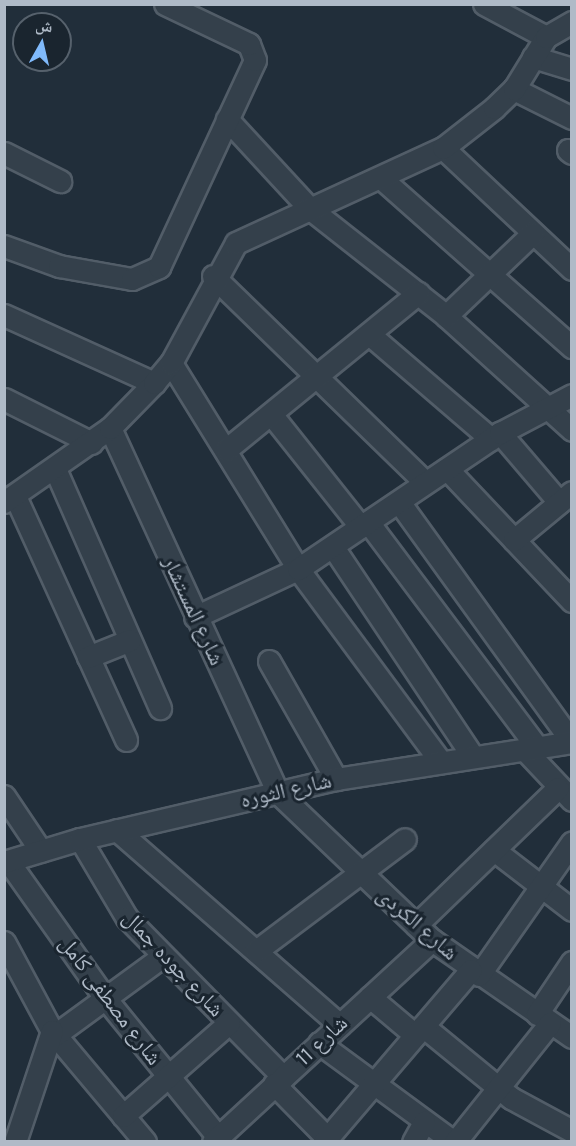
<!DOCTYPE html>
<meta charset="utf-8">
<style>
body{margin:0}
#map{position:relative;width:576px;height:1146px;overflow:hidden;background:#212e3a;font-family:Karla,"Noto Naskh Arabic",sans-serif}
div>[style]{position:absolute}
.roads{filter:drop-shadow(2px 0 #525d68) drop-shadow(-2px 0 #525d68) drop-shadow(0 2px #525d68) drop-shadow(0 -2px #525d68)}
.minor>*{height:21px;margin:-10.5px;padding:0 10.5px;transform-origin:10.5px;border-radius:10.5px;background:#34404b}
span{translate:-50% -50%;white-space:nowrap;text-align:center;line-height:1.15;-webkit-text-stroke:6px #1a252f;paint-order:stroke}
.street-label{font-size:22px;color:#afbac7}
.frame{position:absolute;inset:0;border:6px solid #afbac7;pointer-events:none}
.north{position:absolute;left:12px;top:12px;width:60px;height:60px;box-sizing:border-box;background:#1a252f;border:2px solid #56616c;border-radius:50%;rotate:8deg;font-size:16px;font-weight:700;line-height:24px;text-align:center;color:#afbac7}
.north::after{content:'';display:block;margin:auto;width:21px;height:27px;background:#80bafb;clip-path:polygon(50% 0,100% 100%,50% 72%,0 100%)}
</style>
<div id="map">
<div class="roads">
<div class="minor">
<div style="left:484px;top:4px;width:70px;rotate:28deg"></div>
<div style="left:533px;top:57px;width:41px;rotate:17.1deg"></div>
<div style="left:514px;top:89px;width:65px;rotate:26.6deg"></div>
<div style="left:227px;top:119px;width:121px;rotate:47.3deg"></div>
<div style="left:309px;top:208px;width:174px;rotate:38.2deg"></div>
<div style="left:446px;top:316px;width:170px;rotate:42.1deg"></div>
<div style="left:443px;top:148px;width:177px;rotate:43.2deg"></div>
<div style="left:568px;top:150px;width:5px;rotate:37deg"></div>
<div style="left:4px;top:153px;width:63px;rotate:26.6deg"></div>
<div style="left:382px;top:179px;width:254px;rotate:41.5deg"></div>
<div style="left:4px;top:246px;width:59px;rotate:20deg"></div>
<div style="left:59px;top:266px;width:74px;rotate:10.1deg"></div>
<div style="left:132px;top:279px;width:30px;rotate:-24deg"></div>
<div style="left:159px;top:267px;width:228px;rotate:-65.1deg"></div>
<div style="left:255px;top:60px;width:17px;rotate:-111deg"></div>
<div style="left:249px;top:44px;width:93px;rotate:-154.5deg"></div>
<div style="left:213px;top:276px;width:296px;rotate:44.2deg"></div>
<div style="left:4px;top:315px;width:165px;rotate:24.4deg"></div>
<div style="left:446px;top:316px;width:120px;rotate:-43.7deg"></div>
<div style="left:369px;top:334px;width:161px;rotate:40.7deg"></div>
<div style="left:171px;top:363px;width:242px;rotate:58.3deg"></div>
<div style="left:298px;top:569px;width:240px;rotate:53.5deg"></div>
<div style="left:4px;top:399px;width:98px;rotate:26.6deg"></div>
<div style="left:271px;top:414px;width:144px;rotate:51.5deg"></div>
<div style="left:110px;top:428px;width:402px;rotate:65.3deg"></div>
<div style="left:278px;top:793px;width:213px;rotate:43.7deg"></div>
<div style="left:432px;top:940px;width:170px;rotate:34.7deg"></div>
<div style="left:500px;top:433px;width:91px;rotate:49.5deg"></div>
<div style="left:227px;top:449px;width:247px;rotate:-39.2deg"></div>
<div style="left:447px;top:469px;width:182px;rotate:46.6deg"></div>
<div style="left:56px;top:471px;width:259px;rotate:66.3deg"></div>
<div style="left:15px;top:496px;width:268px;rotate:65.5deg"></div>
<div style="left:4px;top:502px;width:129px;rotate:-34.9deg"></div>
<div style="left:110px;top:428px;width:63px;rotate:-45.6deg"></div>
<div style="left:154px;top:383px;width:26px;rotate:-50deg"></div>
<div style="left:171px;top:363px;width:136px;rotate:-61.6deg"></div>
<div style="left:236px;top:243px;width:228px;rotate:-24.7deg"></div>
<div style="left:443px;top:148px;width:65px;rotate:-38.1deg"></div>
<div style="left:494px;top:108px;width:28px;rotate:-44deg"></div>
<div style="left:514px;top:89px;width:61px;rotate:-58.4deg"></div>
<div style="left:546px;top:37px;width:30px;rotate:-30deg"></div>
<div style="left:399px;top:502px;width:296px;rotate:54.2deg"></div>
<div style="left:368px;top:522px;width:281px;rotate:53.1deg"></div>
<div style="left:514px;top:540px;width:75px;rotate:-39.6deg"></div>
<div style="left:333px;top:547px;width:252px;rotate:56.3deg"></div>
<div style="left:195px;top:617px;width:114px;rotate:-25deg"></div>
<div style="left:298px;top:569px;width:244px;rotate:-34deg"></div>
<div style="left:500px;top:433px;width:81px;rotate:-27.8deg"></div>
<div style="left:88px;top:657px;width:45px;rotate:-22deg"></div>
<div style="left:269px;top:661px;width:136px;rotate:60.4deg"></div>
<div style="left:524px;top:749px;width:70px;rotate:46.7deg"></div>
<div style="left:4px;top:796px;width:66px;rotate:56.1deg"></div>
<div style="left:117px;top:830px;width:296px;rotate:41.2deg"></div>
<div style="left:80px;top:839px;width:92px;rotate:59.3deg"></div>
<div style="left:127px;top:918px;width:223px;rotate:45.5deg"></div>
<div style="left:494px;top:850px;width:98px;rotate:37.6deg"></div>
<div style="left:8px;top:861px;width:168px;rotate:54.7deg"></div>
<div style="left:105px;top:998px;width:179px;rotate:50.9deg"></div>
<div style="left:4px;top:862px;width:79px;rotate:-16.8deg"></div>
<div style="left:80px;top:839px;width:263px;rotate:-13.2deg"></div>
<div style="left:336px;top:779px;width:239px;rotate:-8.9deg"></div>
<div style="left:416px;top:925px;width:197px;rotate:-44deg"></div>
<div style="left:4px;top:942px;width:101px;rotate:61.7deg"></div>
<div style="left:52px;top:1031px;width:145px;rotate:50deg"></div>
<div style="left:256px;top:951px;width:186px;rotate:-36.9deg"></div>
<div style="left:479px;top:975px;width:162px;rotate:-55deg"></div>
<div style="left:370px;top:997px;width:59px;rotate:40.2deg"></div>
<div style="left:537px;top:1014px;width:63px;rotate:-56.1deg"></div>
<div style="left:423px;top:1026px;width:114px;rotate:39.3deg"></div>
<div style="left:511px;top:1098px;width:69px;rotate:28.4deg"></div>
<div style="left:55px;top:1035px;width:134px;rotate:-36.2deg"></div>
<div style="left:319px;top:1043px;width:167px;rotate:36.3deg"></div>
<div style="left:274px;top:1084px;width:76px;rotate:45.5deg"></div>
<div style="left:123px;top:1116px;width:141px;rotate:-41.3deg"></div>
<div style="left:15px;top:1142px;width:117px;rotate:-71.6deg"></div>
<div style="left:213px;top:1142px;width:298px;rotate:-42.7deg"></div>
<div style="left:324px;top:1142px;width:226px;rotate:-49.5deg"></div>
<div style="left:413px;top:1142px;width:23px;rotate:-61deg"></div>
<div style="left:455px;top:1142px;width:152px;rotate:-51.4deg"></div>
</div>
</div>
<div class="street-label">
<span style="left:193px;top:611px;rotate:65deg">شارع المستشار</span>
<span style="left:286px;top:791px;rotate:-13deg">شارع الثوره</span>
<span style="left:417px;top:924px;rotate:41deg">شارع الكردى</span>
<span style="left:173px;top:964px;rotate:47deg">شارع جوده جمال</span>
<span style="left:110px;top:1001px;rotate:53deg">شارع مصطفى كامل</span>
<span style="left:322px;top:1041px;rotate:-43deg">شارع 11</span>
</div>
<div class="frame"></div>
<div class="north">ش</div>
</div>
